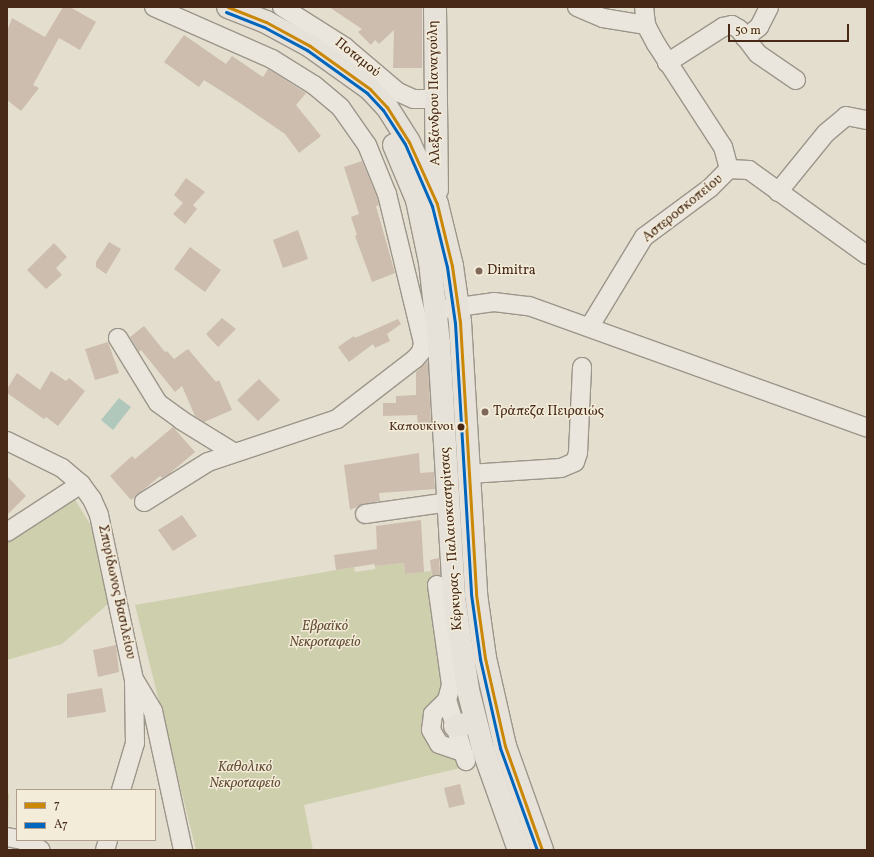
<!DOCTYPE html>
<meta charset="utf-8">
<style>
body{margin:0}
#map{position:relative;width:874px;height:857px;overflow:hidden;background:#e4dece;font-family:Vollkorn,serif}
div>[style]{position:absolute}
.green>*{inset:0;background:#cecfad}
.water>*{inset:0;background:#b0c8bc}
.building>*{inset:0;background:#cdbdae}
.roads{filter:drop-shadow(1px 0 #9c958a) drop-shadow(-1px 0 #9c958a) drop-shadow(0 1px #9c958a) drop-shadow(0 -1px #9c958a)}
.minor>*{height:18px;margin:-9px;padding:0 9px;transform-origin:9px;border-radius:9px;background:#eae6de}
.major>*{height:22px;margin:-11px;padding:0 11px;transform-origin:11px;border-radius:11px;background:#e7e2d9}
.bus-1>*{height:3px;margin:-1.5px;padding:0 1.5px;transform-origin:1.5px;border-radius:1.5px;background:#cb8706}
.bus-2>*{height:3px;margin:-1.5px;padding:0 1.5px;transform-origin:1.5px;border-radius:1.5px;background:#0065bd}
.dots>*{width:11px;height:11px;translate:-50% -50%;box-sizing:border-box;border:2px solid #f3ecd9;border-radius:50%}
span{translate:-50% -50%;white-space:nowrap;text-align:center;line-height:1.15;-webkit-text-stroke:3px #f3ecd9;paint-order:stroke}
.bus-label{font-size:13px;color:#482918}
.right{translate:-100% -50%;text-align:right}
.street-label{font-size:14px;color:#482918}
.poi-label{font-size:14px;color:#482918}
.left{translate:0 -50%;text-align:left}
.park-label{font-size:14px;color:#654f36;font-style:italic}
.frame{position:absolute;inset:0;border:8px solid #482918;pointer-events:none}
.legend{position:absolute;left:16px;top:789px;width:140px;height:52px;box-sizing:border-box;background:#f3ecd9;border:1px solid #af9e8c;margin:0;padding:5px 7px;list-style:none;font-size:12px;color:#482918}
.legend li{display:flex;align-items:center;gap:8px;height:20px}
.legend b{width:20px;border:1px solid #af9e8c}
.scale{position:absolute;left:728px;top:24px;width:121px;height:18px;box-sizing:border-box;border:2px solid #482918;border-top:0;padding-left:5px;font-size:12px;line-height:14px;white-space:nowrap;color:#482918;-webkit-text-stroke:3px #f3ecd9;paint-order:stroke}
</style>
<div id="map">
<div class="green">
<div style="clip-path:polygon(74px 498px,90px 524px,102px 567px,108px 604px,62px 644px,7px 660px,7px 538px)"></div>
<div style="clip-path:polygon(404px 563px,405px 574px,431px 571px,444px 699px,427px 725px,457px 754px,460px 768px,304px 805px,313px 850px,196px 850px,135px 605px,354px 567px,355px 572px,375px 569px,375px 566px)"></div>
<div style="clip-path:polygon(7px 793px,9px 794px,8px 831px,7px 831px)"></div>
</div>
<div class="water">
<div style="clip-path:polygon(119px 398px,131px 407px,113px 430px,101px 420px)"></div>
</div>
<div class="building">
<div style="clip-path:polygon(63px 7px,70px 7px,96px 22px,80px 50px,59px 38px,33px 85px,39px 88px,21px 111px,7px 100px,7px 31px,12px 18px,45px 37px)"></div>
<div style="clip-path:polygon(329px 7px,422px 7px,422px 68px,393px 68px,394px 30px,379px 44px,375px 40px,371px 45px,358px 32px,362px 29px)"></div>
<div style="clip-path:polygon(184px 35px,226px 64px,232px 56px,263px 77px,268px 69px,306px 93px,296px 105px,321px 136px,299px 153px,285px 134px,237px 101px,204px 80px,199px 87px,164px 62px)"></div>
<div style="clip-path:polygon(362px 161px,377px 197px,379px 205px,376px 206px,395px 273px,372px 282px,355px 236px,357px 235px,351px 217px,359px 214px,344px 167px)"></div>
<div style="clip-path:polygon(186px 178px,205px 192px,193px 205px,197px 209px,185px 224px,173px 214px,183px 203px,174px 195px)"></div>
<div style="clip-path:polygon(298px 230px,308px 259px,283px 268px,273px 240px)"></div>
<div style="clip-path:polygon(109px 242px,121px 249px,106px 274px,96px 267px,96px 262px)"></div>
<div style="clip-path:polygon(54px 243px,67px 257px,56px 268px,62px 275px,46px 289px,27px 270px)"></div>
<div style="clip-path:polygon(190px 247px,221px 270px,205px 292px,174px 269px)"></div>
<div style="clip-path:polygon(222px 318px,236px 329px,218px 347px,206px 334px)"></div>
<div style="clip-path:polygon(398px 319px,401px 324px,387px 334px,390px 341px,375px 348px,373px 344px,349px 362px,338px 347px,354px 336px,355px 338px)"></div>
<div style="clip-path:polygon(144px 326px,165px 352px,167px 351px,174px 359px,188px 349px,216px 382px,219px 380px,232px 410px,204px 422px,195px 416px,182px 386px,175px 392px,141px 350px,139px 352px,130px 337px)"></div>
<div style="clip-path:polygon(108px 342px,119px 373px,95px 380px,85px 349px)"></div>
<div style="clip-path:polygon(428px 361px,431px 423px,418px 423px,417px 415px,383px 416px,383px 403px,396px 403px,396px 396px,416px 395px,416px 372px)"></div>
<div style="clip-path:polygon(51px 371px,66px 381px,69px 378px,85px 391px,58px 426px,46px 417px,44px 419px,7px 393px,7px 389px,17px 373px,40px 390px)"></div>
<div style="clip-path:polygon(259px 379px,280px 400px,258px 421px,237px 400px)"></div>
<div style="clip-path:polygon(173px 427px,195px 452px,169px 474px,162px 478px,160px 476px,131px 500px,110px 476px,132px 456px,135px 459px)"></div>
<div style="clip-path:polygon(419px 453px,420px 473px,434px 472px,435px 489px,379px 493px,380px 501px,363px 504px,350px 510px,344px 465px)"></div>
<div style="clip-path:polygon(7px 476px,26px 496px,7px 515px)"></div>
<div style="clip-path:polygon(182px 515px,197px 536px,173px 551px,158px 530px)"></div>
<div style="clip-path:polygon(421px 520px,424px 572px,405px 574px,404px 563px,375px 566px,374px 564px,336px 570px,334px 555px,377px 549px,376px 526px)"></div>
<div style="clip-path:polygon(439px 558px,440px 575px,432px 576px,430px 560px)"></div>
<div style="clip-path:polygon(116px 645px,119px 672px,98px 677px,93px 650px)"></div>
<div style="clip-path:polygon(102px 688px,106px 712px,67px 718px,67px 694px)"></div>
<div style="clip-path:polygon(460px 784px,465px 804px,449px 808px,444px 788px)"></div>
</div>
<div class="roads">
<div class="minor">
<div style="left:154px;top:7px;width:129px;rotate:23.8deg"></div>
<div style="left:272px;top:59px;width:49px;rotate:31.8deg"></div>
<div style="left:314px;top:85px;width:35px;rotate:40deg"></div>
<div style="left:341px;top:108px;width:45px;rotate:54.9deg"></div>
<div style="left:367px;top:145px;width:53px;rotate:67.8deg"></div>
<div style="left:387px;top:194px;width:153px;rotate:76.4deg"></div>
<div style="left:423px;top:343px;width:16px"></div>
<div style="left:282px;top:7px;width:75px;rotate:32.4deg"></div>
<div style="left:345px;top:47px;width:70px;rotate:40.3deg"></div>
<div style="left:398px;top:92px;width:17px;rotate:24deg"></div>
<div style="left:414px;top:99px;width:20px"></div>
<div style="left:577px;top:7px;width:28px;rotate:23deg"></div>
<div style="left:603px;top:18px;width:44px;rotate:9.2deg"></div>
<div style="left:745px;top:38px;width:18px;rotate:-38deg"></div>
<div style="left:759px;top:27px;width:22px;rotate:-63deg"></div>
<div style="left:667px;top:63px;width:67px;rotate:-32.7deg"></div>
<div style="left:723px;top:27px;width:9px;rotate:-13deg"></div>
<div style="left:732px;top:25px;width:8px;rotate:30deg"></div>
<div style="left:739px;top:29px;width:31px;rotate:53deg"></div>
<div style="left:758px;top:54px;width:46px;rotate:34.4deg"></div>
<div style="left:729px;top:169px;width:20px;rotate:3deg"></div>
<div style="left:749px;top:170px;width:145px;rotate:35.8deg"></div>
<div style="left:778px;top:192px;width:76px;rotate:-50.9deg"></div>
<div style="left:826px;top:133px;width:26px;rotate:-40deg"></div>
<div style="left:846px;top:116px;width:21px;rotate:11deg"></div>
<div style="left:444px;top:309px;width:50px;rotate:-8deg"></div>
<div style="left:494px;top:302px;width:35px;rotate:7deg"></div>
<div style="left:529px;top:306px;width:359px;rotate:19.8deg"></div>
<div style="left:590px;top:326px;width:104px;rotate:-58.8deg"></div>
<div style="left:644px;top:237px;width:82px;rotate:-36.6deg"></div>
<div style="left:710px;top:188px;width:27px;rotate:-45deg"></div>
<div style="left:729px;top:169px;width:23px;rotate:-105deg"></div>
<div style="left:723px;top:147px;width:123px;rotate:-123deg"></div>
<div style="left:656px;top:44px;width:21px;rotate:-118deg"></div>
<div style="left:646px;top:25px;width:18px;rotate:-96deg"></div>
<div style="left:118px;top:338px;width:76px;rotate:58.4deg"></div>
<div style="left:158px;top:403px;width:29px;rotate:36deg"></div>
<div style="left:181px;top:420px;width:61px;rotate:31.6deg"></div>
<div style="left:7px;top:441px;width:61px;rotate:26.1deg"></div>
<div style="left:62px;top:468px;width:25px;rotate:40deg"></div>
<div style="left:81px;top:484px;width:19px;rotate:54deg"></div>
<div style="left:92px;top:499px;width:17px;rotate:66deg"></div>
<div style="left:99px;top:515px;width:169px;rotate:78deg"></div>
<div style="left:134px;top:680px;width:63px;rotate:89.1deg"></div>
<div style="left:135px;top:743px;width:49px;rotate:106.6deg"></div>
<div style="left:469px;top:474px;width:92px;rotate:-3.7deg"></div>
<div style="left:561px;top:468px;width:15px;rotate:-23deg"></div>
<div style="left:575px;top:462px;width:9px;rotate:-72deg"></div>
<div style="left:578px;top:453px;width:86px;rotate:-87.3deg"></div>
<div style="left:144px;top:502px;width:75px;rotate:-32deg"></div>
<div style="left:208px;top:462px;width:136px;rotate:-18.4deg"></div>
<div style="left:337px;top:419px;width:98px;rotate:-37.6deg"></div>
<div style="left:415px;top:359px;width:9px;rotate:-49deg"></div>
<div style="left:421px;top:352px;width:9px;rotate:-77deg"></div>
<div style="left:365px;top:514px;width:85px;rotate:-8.1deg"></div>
<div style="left:7px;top:532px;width:88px;rotate:-33deg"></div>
<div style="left:437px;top:585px;width:101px;rotate:82deg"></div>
<div style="left:451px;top:685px;width:16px;rotate:105deg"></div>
<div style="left:447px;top:700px;width:64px;rotate:72.7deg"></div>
<div style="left:135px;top:681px;width:35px;rotate:59deg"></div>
<div style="left:153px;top:711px;width:142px;rotate:77.8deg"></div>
<div style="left:447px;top:700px;width:20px;rotate:135deg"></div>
<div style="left:433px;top:714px;width:16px;rotate:97deg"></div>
<div style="left:431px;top:730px;width:16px;rotate:60deg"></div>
<div style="left:439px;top:744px;width:24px;rotate:19deg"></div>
<div style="left:7px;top:837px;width:10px;rotate:11deg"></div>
<div style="left:22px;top:840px;width:21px;rotate:28deg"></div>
<div style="left:105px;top:850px;width:10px;rotate:-73deg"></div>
</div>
<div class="major">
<div style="left:228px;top:7px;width:41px;rotate:21.5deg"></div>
<div style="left:266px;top:22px;width:50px;rotate:28.6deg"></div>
<div style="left:310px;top:46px;width:74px;rotate:35.6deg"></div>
<div style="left:370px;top:89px;width:25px;rotate:47deg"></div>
<div style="left:387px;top:107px;width:41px;rotate:57.8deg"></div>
<div style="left:409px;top:142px;width:68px;rotate:65.7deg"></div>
<div style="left:437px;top:204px;width:64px;rotate:76.4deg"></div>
<div style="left:452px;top:266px;width:57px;rotate:81.9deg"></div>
<div style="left:460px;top:322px;width:272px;rotate:86.6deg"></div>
<div style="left:476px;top:594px;width:65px;rotate:82deg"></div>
<div style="left:485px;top:658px;width:90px;rotate:77.2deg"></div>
<div style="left:505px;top:746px;width:110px;rotate:70.4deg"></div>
<div style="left:435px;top:7px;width:183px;rotate:89.4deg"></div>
<div style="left:394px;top:145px;width:60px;rotate:67.3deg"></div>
<div style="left:417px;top:200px;width:63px;rotate:78.2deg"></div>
<div style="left:430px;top:262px;width:81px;rotate:83.7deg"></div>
<div style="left:439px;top:343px;width:255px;rotate:86.6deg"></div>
<div style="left:454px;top:598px;width:93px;rotate:81.3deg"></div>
<div style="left:468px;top:690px;width:61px;rotate:75.7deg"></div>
<div style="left:483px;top:749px;width:107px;rotate:70.4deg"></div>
<div style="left:455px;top:726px;width:21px;rotate:-11deg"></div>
</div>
</div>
<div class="bus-1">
<div style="left:228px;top:7px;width:41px;rotate:21.5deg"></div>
<div style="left:266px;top:22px;width:50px;rotate:28.6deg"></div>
<div style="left:310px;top:46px;width:74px;rotate:35.6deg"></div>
<div style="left:370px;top:89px;width:25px;rotate:47deg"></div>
<div style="left:387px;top:107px;width:41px;rotate:57.8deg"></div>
<div style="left:409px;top:142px;width:68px;rotate:65.7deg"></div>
<div style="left:437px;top:204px;width:64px;rotate:76.4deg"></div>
<div style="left:452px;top:266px;width:57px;rotate:81.9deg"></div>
<div style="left:460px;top:322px;width:272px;rotate:86.6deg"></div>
<div style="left:476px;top:594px;width:65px;rotate:82deg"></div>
<div style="left:485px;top:658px;width:90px;rotate:77.2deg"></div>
<div style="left:505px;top:746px;width:110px;rotate:70.4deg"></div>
</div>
<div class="bus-2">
<div style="left:226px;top:12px;width:41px;rotate:21.5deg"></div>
<div style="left:264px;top:27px;width:49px;rotate:28.1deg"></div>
<div style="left:307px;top:50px;width:74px;rotate:35.6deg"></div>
<div style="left:367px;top:93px;width:23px;rotate:47deg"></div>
<div style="left:383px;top:110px;width:40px;rotate:57.1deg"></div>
<div style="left:405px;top:144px;width:68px;rotate:66.5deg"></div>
<div style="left:432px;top:206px;width:63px;rotate:76.2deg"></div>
<div style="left:447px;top:267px;width:57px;rotate:81.9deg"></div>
<div style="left:455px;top:323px;width:271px;rotate:86.6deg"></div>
<div style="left:471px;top:594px;width:66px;rotate:82.1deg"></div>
<div style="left:480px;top:659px;width:91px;rotate:77.3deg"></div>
<div style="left:500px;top:748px;width:109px;rotate:70.1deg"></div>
</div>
<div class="dots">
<div style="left:479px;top:271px;background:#7f6858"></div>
<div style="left:485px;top:412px;background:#7f6858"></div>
<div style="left:461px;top:427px;background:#482918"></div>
</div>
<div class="bus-label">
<span class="right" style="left:454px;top:427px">Καπουκίνοι</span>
</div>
<div class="street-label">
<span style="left:357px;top:58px;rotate:39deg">Ποταμού</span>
<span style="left:435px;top:93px;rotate:-91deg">Αλεξάνδρου Παναγούλη</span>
<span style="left:683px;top:209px;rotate:-39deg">Αστεροσκοπείου</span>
<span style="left:452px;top:539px;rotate:-94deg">Κέρκυρας - Παλαιοκαστρίτσας</span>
<span style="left:116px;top:592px;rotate:78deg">Σπυρίδωνος Βασιλείου</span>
</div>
<div class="poi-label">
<span class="left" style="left:487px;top:271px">Dimitra</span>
<span class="left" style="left:493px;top:412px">Τράπεζα Πειραιώς</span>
</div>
<div class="park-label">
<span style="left:325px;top:635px">Εβραϊκό<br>Νεκροταφείο</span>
<span style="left:245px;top:776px">Καθολικό<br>Νεκροταφείο</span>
</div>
<div class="frame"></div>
<ul class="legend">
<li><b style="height:5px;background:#cb8706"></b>7</li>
<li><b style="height:5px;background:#0065bd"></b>A7</li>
</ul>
<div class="scale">50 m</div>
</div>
